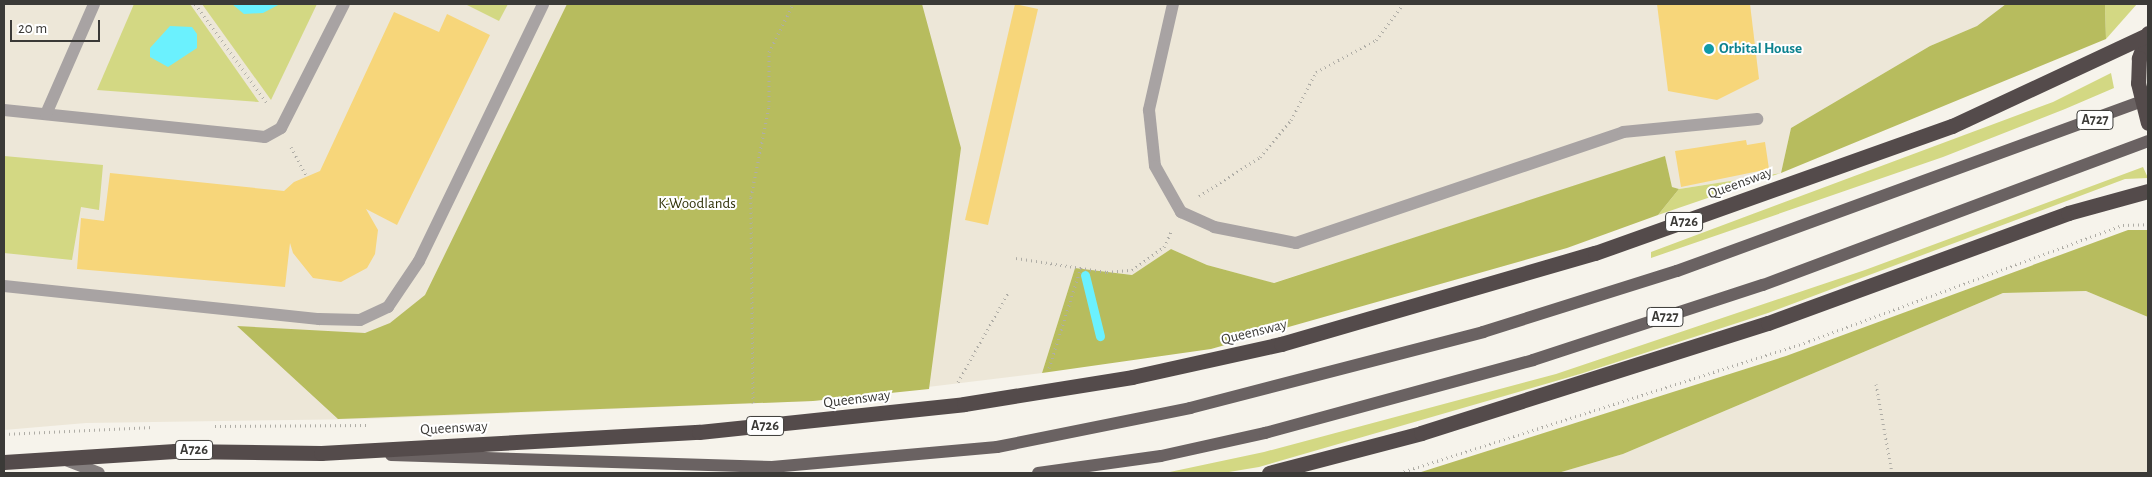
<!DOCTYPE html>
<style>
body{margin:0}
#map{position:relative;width:2152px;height:477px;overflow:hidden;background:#f6f3eb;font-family:"Alegreya Sans",sans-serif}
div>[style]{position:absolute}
.built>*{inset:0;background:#ede7d8}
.green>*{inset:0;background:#d3d883}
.forest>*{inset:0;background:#b7bc5e}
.water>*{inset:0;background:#6bf1fe}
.stream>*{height:9px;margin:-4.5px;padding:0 4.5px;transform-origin:4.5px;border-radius:4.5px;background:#6bf1fe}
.building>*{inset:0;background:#f7d67a}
.path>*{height:3px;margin-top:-1.5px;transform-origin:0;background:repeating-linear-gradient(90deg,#afada6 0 1px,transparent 0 5px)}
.lane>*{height:12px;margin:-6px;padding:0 6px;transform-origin:6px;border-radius:6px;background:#a8a3a3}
.secondary>*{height:12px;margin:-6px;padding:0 6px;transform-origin:6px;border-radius:6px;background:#837d7d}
.primary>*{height:12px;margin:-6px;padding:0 6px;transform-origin:6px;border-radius:6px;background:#6a6262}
.highway>*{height:15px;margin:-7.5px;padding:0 7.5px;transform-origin:7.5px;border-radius:7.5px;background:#544b4b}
.dots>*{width:14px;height:14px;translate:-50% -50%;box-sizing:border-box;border:2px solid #fff;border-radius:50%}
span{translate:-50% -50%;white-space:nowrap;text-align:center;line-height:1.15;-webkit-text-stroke:4px #fff;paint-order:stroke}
.shield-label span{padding:1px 4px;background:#fff;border:1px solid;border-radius:4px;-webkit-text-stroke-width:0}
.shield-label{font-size:14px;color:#3b3a37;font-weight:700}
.culture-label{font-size:15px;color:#0d838f;font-weight:700}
.left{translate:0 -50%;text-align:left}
.street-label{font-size:15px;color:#3b3a37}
.park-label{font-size:15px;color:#303208}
.frame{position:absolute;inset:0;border:5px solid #3b3a37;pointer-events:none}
.scale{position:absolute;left:10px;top:20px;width:90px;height:22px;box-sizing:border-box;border:2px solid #3b3a37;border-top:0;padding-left:6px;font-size:15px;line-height:18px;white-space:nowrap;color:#3b3a37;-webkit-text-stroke:4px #fff;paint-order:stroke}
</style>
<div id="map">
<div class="built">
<div style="clip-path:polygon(4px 4px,2006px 4px,1977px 26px,1930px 46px,1791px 128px,1781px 173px,1679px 189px,1672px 187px,1665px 157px,1273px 283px,1207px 265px,1171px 249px,1132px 275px,1075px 268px,1042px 373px,813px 401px,365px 419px,86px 423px,4px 430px)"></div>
<div style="clip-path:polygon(2086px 291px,2148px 317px,2148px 473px,1558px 473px,1623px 454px,2003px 293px)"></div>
</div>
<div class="green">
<div style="clip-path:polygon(134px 4px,190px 4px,259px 102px,97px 90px)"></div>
<div style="clip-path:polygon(202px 4px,317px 4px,271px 100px)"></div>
<div style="clip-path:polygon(465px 4px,508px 4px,499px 21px)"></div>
<div style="clip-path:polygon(2105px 4px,2137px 4px,2106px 39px)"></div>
<div style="clip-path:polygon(2111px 73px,2114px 88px,2065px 109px,1943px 157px,1651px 258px,1651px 252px,2053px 102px)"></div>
<div style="clip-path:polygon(4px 156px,103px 165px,99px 210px,81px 207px,72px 260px,4px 253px)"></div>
<div style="clip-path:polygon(2143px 167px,2148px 178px,2125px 179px,1768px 313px,1580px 374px,1259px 467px,1223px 473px,1165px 473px,1264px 452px,1556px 374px,1865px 270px)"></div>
<div style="clip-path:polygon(1781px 173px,1658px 215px,1679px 189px)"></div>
</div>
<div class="forest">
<div style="clip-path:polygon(567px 4px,922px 4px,961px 148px,929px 389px,813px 401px,338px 419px,237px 326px,365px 333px,390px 323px,425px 295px)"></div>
<div style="clip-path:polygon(2006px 4px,2105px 4px,2106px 39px,1781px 173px,1791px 128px,1930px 46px,1977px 26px)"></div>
<div style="clip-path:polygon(1665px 156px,1672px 187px,1679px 189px,1658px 215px,1567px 248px,1211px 349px,1042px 373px,1075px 268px,1132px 275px,1171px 249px,1207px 265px,1274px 283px)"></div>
<div style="clip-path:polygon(2128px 230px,2148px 230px,2148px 317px,2086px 291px,2003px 293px,1623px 454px,1558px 473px,1418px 473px,1786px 356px)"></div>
</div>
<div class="water">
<div style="clip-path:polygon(232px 4px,280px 4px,263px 13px,244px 14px)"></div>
<div style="clip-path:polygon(170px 26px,192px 27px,197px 34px,197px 48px,168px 67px,150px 57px,150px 48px)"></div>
</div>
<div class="stream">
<div style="left:1085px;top:275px;width:63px;rotate:76.2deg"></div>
</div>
<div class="building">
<div style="clip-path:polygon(1015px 4px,1038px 9px,988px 225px,965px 220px)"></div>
<div style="clip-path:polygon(1657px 4px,1750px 4px,1759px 79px,1717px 100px,1668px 91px)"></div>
<div style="clip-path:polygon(394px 12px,439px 32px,447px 14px,490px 35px,397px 225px,366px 209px,378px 230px,375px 254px,367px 268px,341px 282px,313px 278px,293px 253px,290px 243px,285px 287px,77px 269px,81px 218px,104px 221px,110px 173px,284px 191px,294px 182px,320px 171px)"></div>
<div style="clip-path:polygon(1746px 140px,1747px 145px,1765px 142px,1769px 169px,1681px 187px,1675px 151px)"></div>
</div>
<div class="path">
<div style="left:195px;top:4px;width:124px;rotate:53.9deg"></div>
<div style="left:291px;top:147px;width:32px;rotate:62deg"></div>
<div style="left:1199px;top:196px;width:72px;rotate:-32.6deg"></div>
<div style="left:1260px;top:157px;width:48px;rotate:-50deg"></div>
<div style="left:1291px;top:120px;width:54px;rotate:-62.5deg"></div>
<div style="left:1316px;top:72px;width:68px;rotate:-28.1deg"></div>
<div style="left:1376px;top:40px;width:45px;rotate:-53.1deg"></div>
<div style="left:1016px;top:258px;width:92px;rotate:8.7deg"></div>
<div style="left:1107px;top:272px;width:25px;rotate:-5deg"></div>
<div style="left:1132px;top:270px;width:39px;rotate:-36deg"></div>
<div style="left:1164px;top:247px;width:19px;rotate:-65deg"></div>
<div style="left:1049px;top:368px;width:106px;rotate:-72.4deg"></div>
<div style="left:958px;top:382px;width:102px;rotate:-60.7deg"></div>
<div style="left:1876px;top:384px;width:90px;rotate:79.8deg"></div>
<div style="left:753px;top:403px;width:206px;rotate:-90.6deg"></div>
<div style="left:751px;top:197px;width:93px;rotate:-78.8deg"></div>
<div style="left:769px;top:106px;width:54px;rotate:-90deg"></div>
<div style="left:769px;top:52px;width:54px;rotate:-63.4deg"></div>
<div style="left:215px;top:426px;width:154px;rotate:-0.4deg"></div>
<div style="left:4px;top:434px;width:150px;rotate:-2.7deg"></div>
<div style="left:1399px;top:473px;width:431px;rotate:-17.8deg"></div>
<div style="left:1809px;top:341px;width:335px;rotate:-20.3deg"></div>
<div style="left:2123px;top:225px;width:25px;rotate:-2deg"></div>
</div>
<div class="lane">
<div style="left:1173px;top:4px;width:109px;rotate:102.8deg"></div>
<div style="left:1149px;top:110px;width:56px;rotate:83.9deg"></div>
<div style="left:1155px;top:166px;width:53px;rotate:60.5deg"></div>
<div style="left:1181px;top:212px;width:36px;rotate:24deg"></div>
<div style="left:1214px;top:227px;width:84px;rotate:11deg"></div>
<div style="left:1296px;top:243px;width:345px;rotate:-18.7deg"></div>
<div style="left:1623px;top:132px;width:135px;rotate:-5.5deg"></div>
<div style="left:4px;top:110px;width:262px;rotate:5.9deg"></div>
<div style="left:265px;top:137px;width:18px;rotate:-29deg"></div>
<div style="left:281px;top:128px;width:139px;rotate:-63.1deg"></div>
<div style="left:46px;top:114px;width:120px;rotate:-66.4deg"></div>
<div style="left:4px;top:286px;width:317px;rotate:6deg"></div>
<div style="left:319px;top:319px;width:41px;rotate:1.4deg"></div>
<div style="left:360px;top:320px;width:31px;rotate:-25deg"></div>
<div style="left:388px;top:307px;width:55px;rotate:-56deg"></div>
<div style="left:419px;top:261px;width:285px;rotate:-64.2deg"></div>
</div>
<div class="secondary">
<div style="left:68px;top:461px;width:33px;rotate:21deg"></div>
</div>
<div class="primary">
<div style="left:391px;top:455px;width:381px;rotate:1.8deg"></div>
<div style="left:772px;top:467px;width:226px;rotate:-5.1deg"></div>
<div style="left:997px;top:447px;width:197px;rotate:-11.4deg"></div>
<div style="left:1190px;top:408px;width:303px;rotate:-14.5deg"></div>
<div style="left:1483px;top:332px;width:203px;rotate:-17.5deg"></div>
<div style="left:1677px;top:271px;width:501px;rotate:-20.06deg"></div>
<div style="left:1038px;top:473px;width:124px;rotate:-7.9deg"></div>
<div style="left:1161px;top:456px;width:107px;rotate:-12.5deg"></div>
<div style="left:1265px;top:433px;width:278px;rotate:-15.2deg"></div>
<div style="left:1533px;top:360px;width:242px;rotate:-18.1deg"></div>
<div style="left:1763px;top:285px;width:411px;rotate:-20.5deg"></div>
</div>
<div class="highway">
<div style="left:2148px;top:33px;width:27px;rotate:110deg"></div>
<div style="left:2139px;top:58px;width:25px;rotate:92deg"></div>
<div style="left:2138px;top:83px;width:41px;rotate:76deg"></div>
<div style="left:4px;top:462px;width:171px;rotate:-3.7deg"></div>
<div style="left:175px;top:451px;width:146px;rotate:0.8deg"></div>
<div style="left:321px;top:453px;width:379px;rotate:-3.2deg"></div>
<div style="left:699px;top:432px;width:266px;rotate:-6deg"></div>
<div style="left:964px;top:404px;width:170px;rotate:-9.1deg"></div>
<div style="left:1132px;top:377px;width:153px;rotate:-12.5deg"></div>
<div style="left:1281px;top:344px;width:327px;rotate:-16.2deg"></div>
<div style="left:1595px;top:253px;width:379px;rotate:-19.6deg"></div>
<div style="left:1952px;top:126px;width:215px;rotate:-25deg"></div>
<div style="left:1269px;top:473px;width:157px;rotate:-14.7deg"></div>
<div style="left:1421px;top:433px;width:364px;rotate:-17.6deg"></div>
<div style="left:1768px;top:323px;width:320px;rotate:-20.1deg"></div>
<div style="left:2068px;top:213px;width:83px;rotate:-15.4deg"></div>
</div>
<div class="dots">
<div style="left:1709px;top:49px;background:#0f9aa8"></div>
</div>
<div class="shield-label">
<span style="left:2095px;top:120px">A727</span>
<span style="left:1684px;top:222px">A726</span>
<span style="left:1665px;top:317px">A727</span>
<span style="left:765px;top:426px">A726</span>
<span style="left:194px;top:450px">A726</span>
</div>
<div class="culture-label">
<span class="left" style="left:1719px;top:49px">Orbital House</span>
</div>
<div class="street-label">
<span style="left:1740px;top:183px;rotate:-20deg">Queensway</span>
<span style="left:1254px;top:332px;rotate:-14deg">Queensway</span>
<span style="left:857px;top:399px;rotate:-7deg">Queensway</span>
<span style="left:454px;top:428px;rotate:-3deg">Queensway</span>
</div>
<div class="park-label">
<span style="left:697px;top:204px">K-Woodlands</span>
</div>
<div class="frame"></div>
<div class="scale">20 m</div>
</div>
